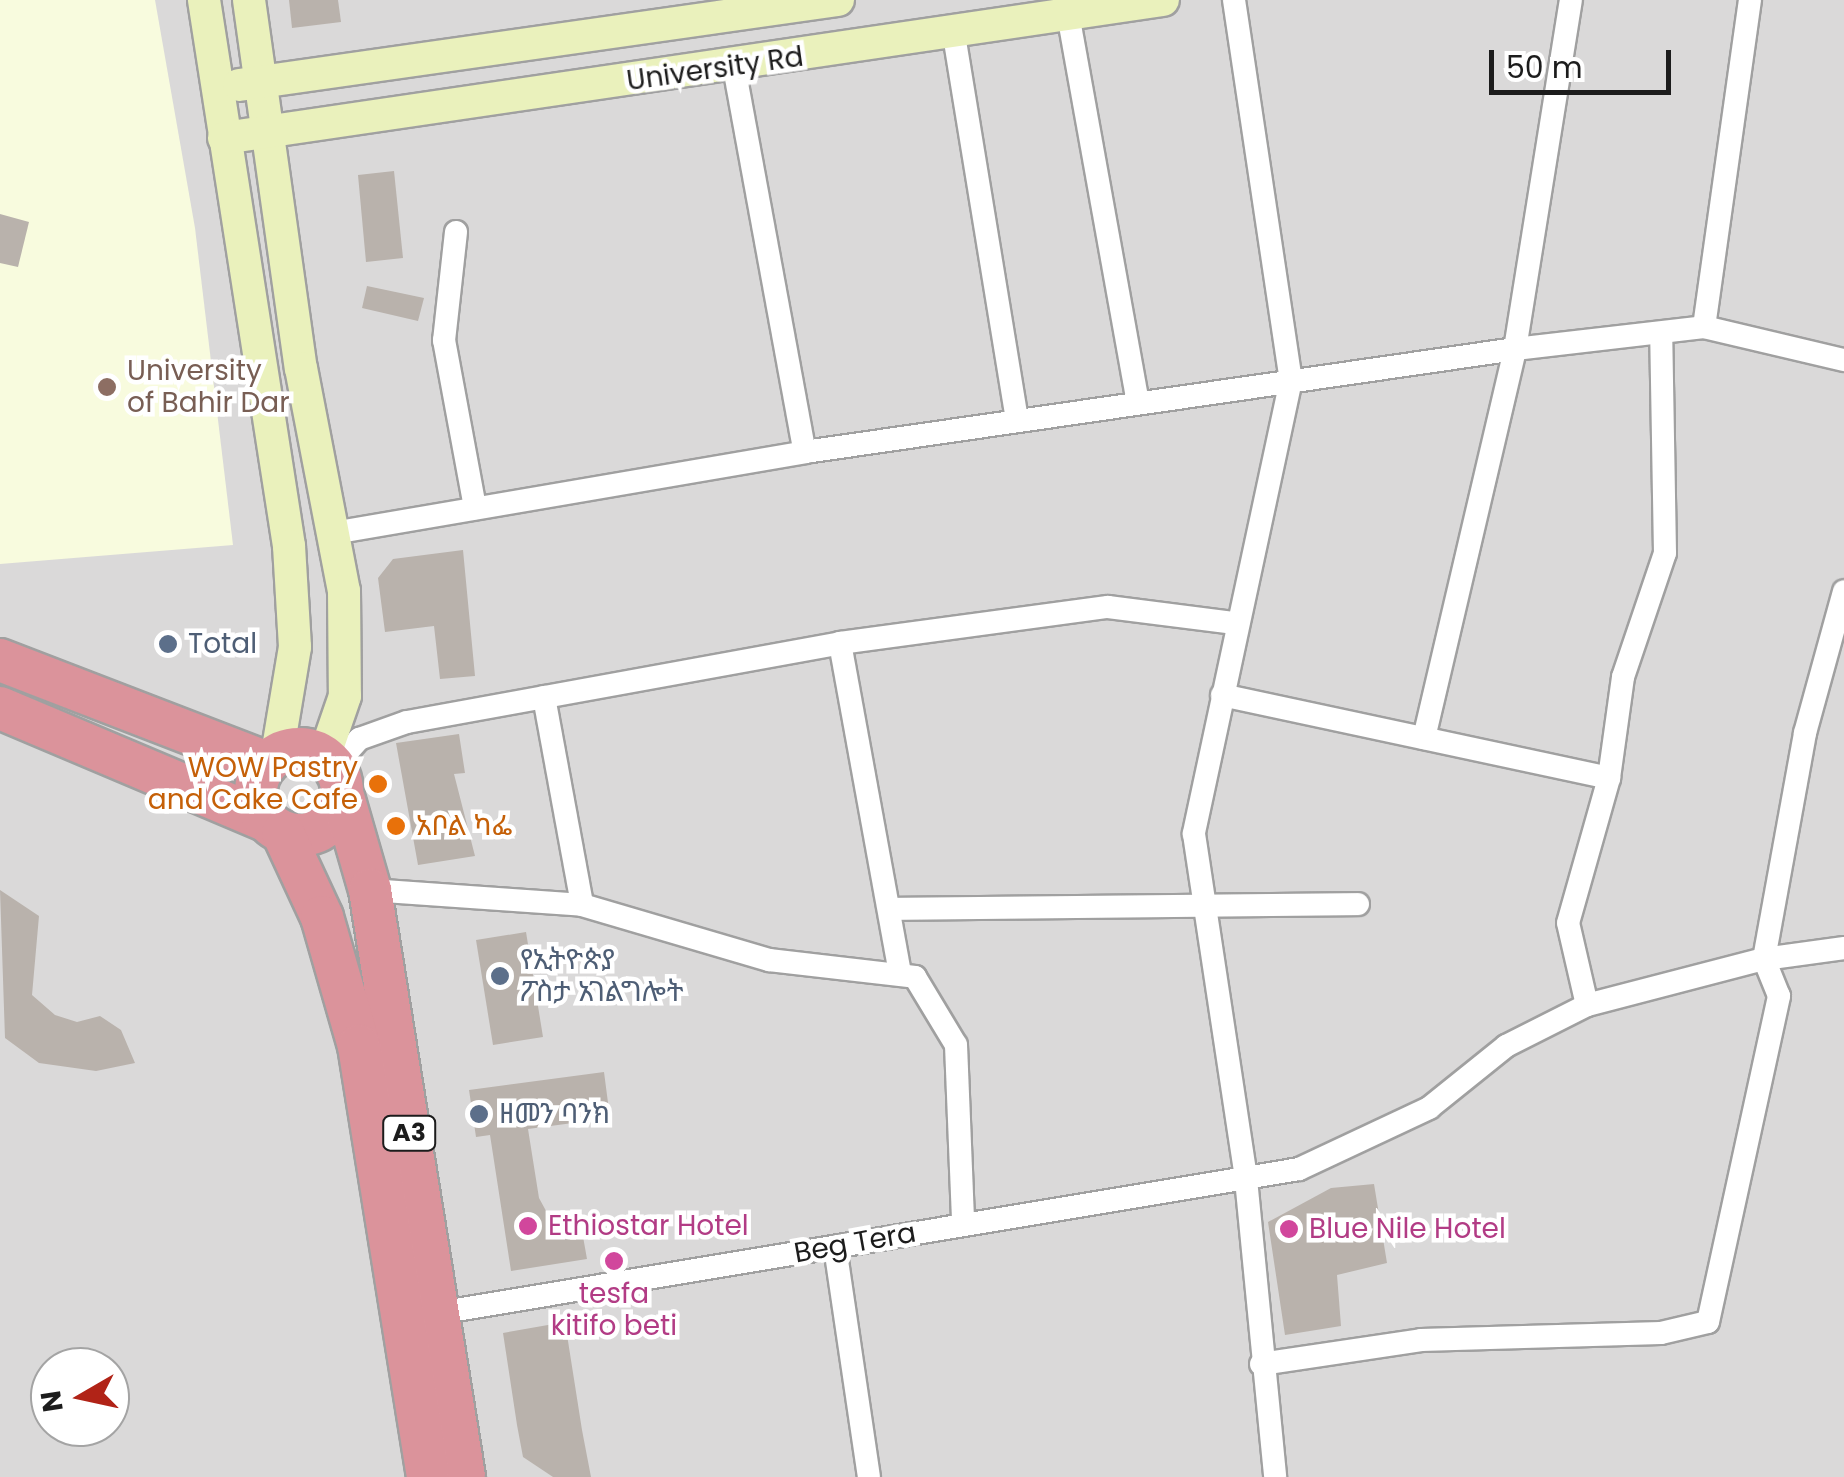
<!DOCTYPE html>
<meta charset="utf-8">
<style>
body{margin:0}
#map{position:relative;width:1844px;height:1477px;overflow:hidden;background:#eceae3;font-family:Poppins,"Noto Sans Ethiopic",sans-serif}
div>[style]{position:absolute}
.residential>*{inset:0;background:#dad9d9}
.education>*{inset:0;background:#f8fbde}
.building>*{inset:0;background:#b9b2ac}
.roads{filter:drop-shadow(2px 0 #a0a0a0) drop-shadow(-2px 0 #a0a0a0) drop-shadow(0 2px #a0a0a0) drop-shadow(0 -2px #a0a0a0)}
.street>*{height:22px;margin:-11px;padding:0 11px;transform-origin:11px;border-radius:11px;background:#fff}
.secondary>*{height:32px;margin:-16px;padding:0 16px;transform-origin:16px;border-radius:16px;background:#eaf1bc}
.highway>*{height:42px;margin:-21px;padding:0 21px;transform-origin:21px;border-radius:21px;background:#db939b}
.highway>.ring{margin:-21px;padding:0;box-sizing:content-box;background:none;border:42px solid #db939b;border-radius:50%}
.dots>*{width:28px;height:28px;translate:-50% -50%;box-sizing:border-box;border:5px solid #fff;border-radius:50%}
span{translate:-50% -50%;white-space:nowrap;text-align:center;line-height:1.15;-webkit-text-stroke:9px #fff;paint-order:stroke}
.shield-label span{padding:2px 8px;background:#fff;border:2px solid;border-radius:8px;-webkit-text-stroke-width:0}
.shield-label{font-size:25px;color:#1c1c1c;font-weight:700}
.street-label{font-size:28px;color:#1c1c1c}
.education-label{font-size:28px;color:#785e54}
.left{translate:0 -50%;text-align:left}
.service-label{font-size:28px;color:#4e5e75}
.food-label{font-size:28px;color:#c56008}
.right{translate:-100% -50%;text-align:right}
.hotel-label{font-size:28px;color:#b23c85}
.north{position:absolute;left:30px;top:1347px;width:100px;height:100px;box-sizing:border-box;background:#fff;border:2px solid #a4a4a4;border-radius:50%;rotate:261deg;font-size:28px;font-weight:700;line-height:40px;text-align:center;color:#1c1c1c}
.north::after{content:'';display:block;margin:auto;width:35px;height:45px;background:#b12317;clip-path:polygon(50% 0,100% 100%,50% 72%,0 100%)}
.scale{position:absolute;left:1489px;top:50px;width:182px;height:45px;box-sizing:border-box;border:5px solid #1c1c1c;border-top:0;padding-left:12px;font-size:30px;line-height:35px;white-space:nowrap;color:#1c1c1c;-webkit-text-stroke:8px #fff;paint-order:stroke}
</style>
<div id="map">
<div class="residential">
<div style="clip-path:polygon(evenodd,0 0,1844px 0,1844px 1477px,0 1477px,0 0,50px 1367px,110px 1367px,110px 1427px,50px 1427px,50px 1367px)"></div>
</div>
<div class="education">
<div style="clip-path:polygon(0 0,155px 0,195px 228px,233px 545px,0 564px)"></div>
</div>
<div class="building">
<div style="clip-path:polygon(289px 0,338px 0,341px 22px,292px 28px)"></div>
<div style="clip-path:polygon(394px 171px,403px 258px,366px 262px,358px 175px)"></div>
<div style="clip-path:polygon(0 214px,29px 222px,18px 267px,0 263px)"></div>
<div style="clip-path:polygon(367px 286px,424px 298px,418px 321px,362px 308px)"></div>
<div style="clip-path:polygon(463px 550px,475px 676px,440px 679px,434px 626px,385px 632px,378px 578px,393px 559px)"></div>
<div style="clip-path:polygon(459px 734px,465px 773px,454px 774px,475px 856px,418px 865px,396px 743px)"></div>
<div style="clip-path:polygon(0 890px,39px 916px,32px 995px,55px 1015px,77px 1022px,100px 1016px,121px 1030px,135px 1063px,96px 1071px,39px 1063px,5px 1038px)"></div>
<div style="clip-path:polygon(526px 932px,543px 1037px,493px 1045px,476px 940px)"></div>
<div style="clip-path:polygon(604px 1072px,610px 1118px,528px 1129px,539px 1198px,551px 1220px,579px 1214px,587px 1259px,511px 1271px,490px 1135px,476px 1137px,469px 1090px)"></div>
<div style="clip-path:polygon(1374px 1184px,1387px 1263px,1337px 1275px,1341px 1326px,1285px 1335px,1268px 1222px,1331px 1188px)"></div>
<div style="clip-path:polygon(565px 1322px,582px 1430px,591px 1477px,553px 1477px,523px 1457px,517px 1425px,503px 1333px)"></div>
</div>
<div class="roads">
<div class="street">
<div style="left:1234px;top:0;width:384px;rotate:81.5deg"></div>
<div style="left:1291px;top:380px;width:464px;rotate:102.1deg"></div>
<div style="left:1194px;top:834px;width:349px;rotate:81.4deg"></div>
<div style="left:1246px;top:1179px;width:299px;rotate:84.4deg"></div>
<div style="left:1068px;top:14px;width:394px;rotate:79.8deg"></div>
<div style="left:954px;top:35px;width:391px;rotate:80.7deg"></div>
<div style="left:734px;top:67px;width:391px;rotate:79.6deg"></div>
<div style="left:456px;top:232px;width:109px;rotate:96.3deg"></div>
<div style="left:444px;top:340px;width:171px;rotate:79.5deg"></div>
<div style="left:1704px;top:327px;width:330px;rotate:-82deg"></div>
<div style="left:333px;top:533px;width:479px;rotate:-9.7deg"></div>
<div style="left:805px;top:452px;width:717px;rotate:-8.25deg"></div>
<div style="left:1515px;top:349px;width:190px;rotate:-6.6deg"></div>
<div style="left:1704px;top:327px;width:144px;rotate:13.3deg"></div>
<div style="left:840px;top:643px;width:334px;rotate:79.7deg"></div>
<div style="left:1222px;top:695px;width:396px;rotate:12.1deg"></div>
<div style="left:544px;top:697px;width:211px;rotate:79.6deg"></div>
<div style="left:1424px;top:738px;width:400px;rotate:-76.8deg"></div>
<div style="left:1515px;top:349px;width:353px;rotate:-80.9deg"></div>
<div style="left:334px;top:767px;width:38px;rotate:-48deg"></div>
<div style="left:359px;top:739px;width:51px;rotate:-19.5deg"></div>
<div style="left:407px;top:722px;width:440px;rotate:-10.3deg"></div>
<div style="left:840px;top:643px;width:270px;rotate:-7.7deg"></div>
<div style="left:1108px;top:607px;width:128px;rotate:7.2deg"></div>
<div style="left:370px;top:890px;width:213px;rotate:4deg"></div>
<div style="left:582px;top:905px;width:195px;rotate:16.4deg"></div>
<div style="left:769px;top:960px;width:147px;rotate:6.6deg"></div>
<div style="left:915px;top:977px;width:79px;rotate:58.9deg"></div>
<div style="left:956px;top:1045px;width:178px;rotate:87.7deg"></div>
<div style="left:893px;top:909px;width:465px;rotate:-0.6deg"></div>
<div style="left:1587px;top:1005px;width:84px;rotate:-103deg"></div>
<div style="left:1568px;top:923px;width:151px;rotate:-74.2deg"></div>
<div style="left:1609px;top:778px;width:102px;rotate:-82.1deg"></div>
<div style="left:1623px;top:677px;width:131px;rotate:-71.3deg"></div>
<div style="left:1665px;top:553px;width:220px;rotate:-91deg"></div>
<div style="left:835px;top:1247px;width:232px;rotate:81.6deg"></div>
<div style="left:432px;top:1314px;width:879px;rotate:-9.49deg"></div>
<div style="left:1299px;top:1169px;width:144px;rotate:-25.1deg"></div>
<div style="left:1429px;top:1108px;width:99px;rotate:-38.8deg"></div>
<div style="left:1506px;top:1046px;width:91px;rotate:-26.8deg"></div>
<div style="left:1587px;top:1005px;width:183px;rotate:-14.6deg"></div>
<div style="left:1764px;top:959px;width:81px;rotate:-7.8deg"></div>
<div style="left:1261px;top:1364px;width:162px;rotate:-8.5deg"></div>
<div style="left:1421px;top:1340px;width:240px;rotate:-1.7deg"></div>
<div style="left:1661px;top:1333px;width:48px;rotate:-13.2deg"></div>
<div style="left:1708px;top:1322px;width:334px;rotate:-77.7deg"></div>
<div style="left:1779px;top:996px;width:40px;rotate:-112deg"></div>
<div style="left:1764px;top:959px;width:230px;rotate:-79.7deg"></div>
<div style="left:1805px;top:733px;width:147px;rotate:-74.6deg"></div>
</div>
<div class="secondary">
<div style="left:204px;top:0;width:553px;rotate:81.15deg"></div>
<div style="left:289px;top:546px;width:101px;rotate:86.6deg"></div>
<div style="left:295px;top:647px;width:109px;rotate:99.5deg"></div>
<div style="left:249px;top:0;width:372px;rotate:82deg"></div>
<div style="left:301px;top:368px;width:227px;rotate:79.1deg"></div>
<div style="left:344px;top:591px;width:105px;rotate:89.5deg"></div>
<div style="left:345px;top:696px;width:65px;rotate:109deg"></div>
<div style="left:239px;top:85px;width:605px;rotate:-8.08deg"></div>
<div style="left:224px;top:138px;width:949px;rotate:-8.36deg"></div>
</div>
<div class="highway">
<div style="left:0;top:660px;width:286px;rotate:21.1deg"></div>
<div style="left:0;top:708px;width:290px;rotate:22.9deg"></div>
<div class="ring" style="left:256px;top:749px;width:44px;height:44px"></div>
<div style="left:342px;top:793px;width:101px;rotate:73.9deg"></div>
<div style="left:370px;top:890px;width:594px;rotate:80.9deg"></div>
<div style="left:283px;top:833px;width:93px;rotate:65.1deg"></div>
<div style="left:322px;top:917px;width:134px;rotate:74deg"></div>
<div style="left:359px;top:1046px;width:436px;rotate:80.9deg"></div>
</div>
</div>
<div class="dots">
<div style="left:107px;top:387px;background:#8d6e63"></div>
<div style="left:168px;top:644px;background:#5c6f8a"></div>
<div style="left:378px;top:784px;background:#e8710a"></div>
<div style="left:396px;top:826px;background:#e8710a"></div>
<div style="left:500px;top:976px;background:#5c6f8a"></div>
<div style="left:479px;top:1114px;background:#5c6f8a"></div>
<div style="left:528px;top:1226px;background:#d1479c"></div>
<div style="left:1289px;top:1229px;background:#d1479c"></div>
<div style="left:614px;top:1261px;background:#d1479c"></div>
</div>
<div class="shield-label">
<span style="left:409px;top:1133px">A3</span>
</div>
<div class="street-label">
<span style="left:715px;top:69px;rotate:-8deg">University Rd</span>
<span style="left:855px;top:1243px;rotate:-10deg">Beg Tera</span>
</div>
<div class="education-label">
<span class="left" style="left:127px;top:387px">University<br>of Bahir Dar</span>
</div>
<div class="service-label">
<span class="left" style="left:188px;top:644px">Total</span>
<span class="left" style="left:520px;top:976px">የኢትዮጵያ<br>ፖስታ አገልግሎት</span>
<span class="left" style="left:499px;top:1114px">ዘመን ባንክ</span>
</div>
<div class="food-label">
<span class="right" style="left:358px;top:784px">WOW Pastry<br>and Cake Cafe</span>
<span class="left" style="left:416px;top:826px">አቦል ካፌ</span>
</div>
<div class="hotel-label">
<span class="left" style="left:548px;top:1226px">Ethiostar Hotel</span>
<span class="left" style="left:1309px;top:1229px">Blue Nile Hotel</span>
<span style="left:614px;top:1310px">tesfa<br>kitifo beti</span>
</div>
<div class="north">N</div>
<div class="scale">50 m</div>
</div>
